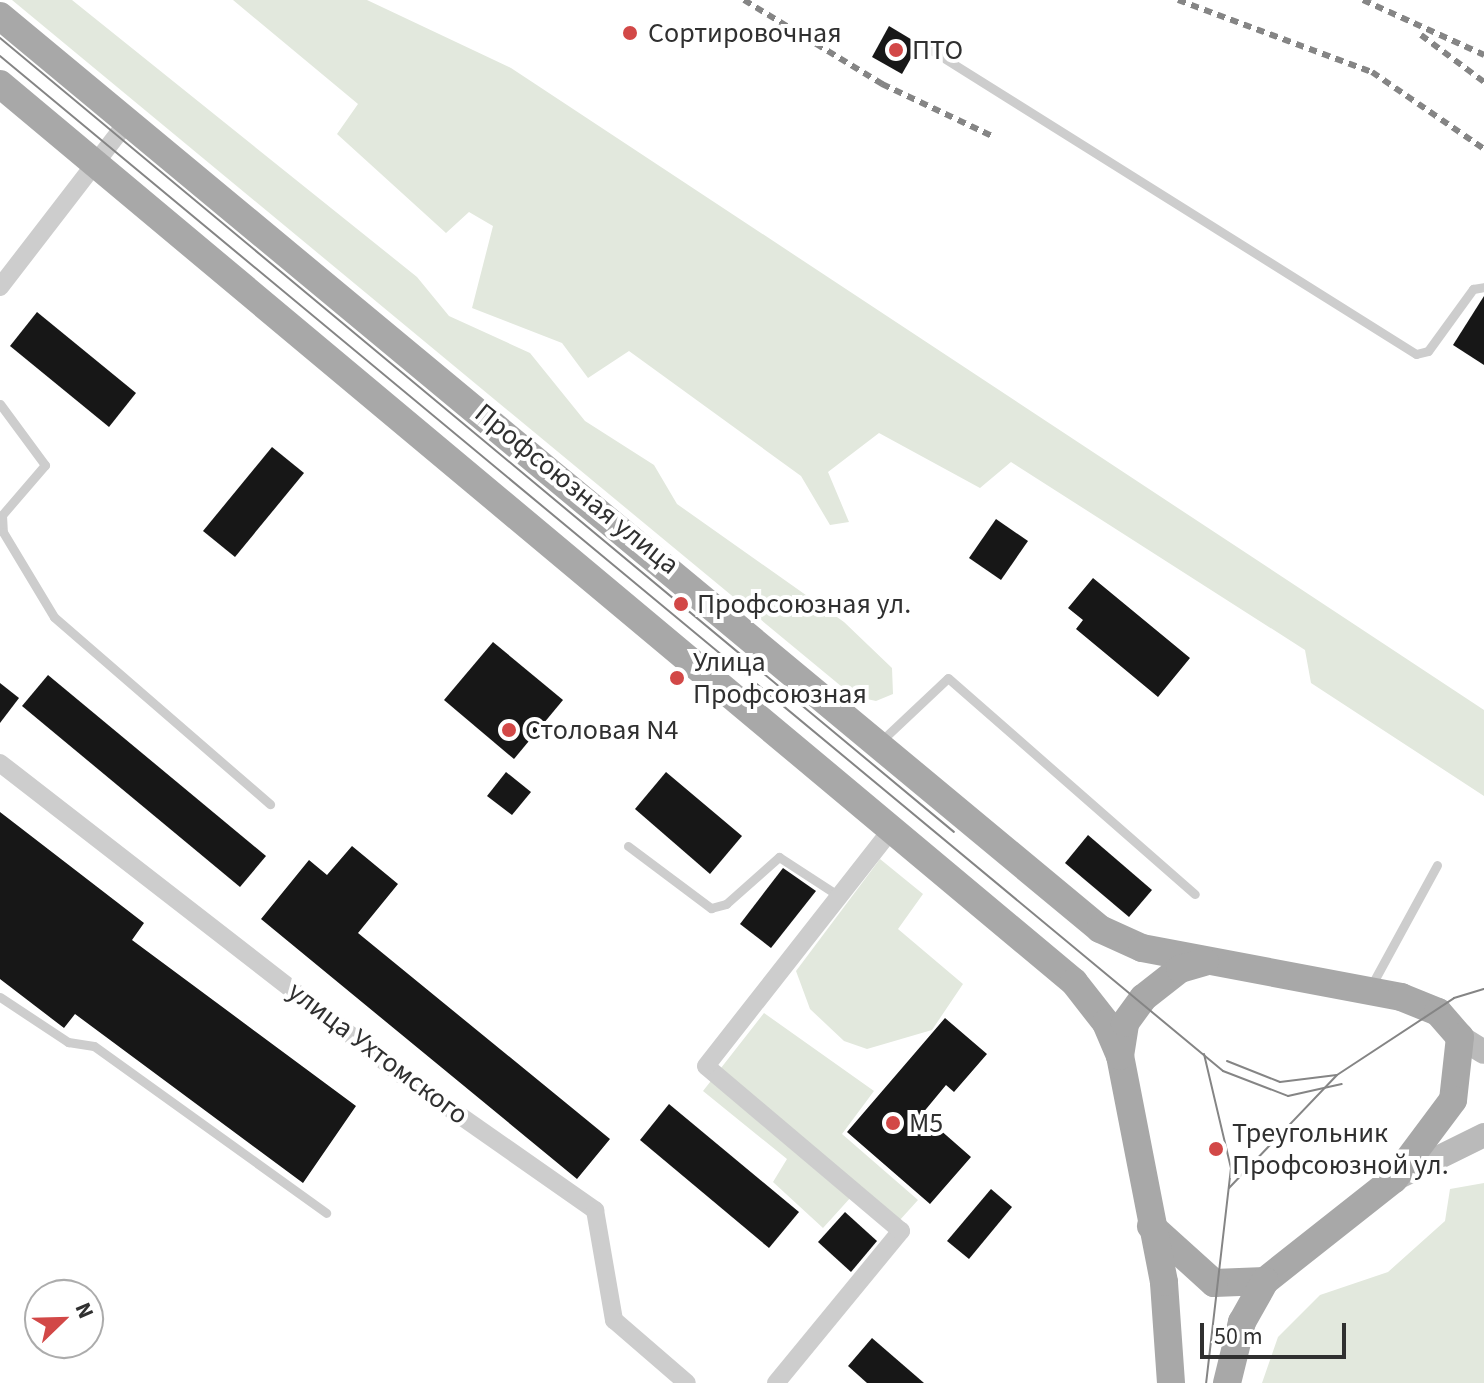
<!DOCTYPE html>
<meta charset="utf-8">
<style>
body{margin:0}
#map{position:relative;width:1484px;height:1383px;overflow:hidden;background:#fff;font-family:"Source Sans 3",sans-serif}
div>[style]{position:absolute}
.green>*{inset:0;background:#e2e8dd}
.building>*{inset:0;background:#171717}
.lane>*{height:9px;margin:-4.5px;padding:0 4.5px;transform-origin:4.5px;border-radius:4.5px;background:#cdcdcd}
.street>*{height:18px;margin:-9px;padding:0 9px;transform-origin:9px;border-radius:9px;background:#cdcdcd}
.secondary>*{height:24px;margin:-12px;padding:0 12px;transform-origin:12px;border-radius:12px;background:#bababa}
.primary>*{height:28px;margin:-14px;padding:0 14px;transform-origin:14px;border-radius:14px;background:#a8a8a8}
.tram>*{height:2px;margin:-1px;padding:0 1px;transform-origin:1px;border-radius:1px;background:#858585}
.rail>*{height:6px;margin-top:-3px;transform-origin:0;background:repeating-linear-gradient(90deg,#858585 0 8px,transparent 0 14px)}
.dots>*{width:22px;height:22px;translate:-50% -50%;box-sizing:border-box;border:4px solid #fff;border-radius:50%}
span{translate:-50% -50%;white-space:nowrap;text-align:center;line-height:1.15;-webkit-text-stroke:8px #fff;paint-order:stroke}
.poi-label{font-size:28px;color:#303030}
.left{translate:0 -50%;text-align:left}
.street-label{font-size:28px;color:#303030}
.north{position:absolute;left:24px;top:1279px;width:80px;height:80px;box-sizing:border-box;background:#fff;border:2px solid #acacac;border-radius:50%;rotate:67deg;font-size:22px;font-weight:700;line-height:32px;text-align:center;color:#303030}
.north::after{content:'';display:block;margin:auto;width:28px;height:36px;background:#d24847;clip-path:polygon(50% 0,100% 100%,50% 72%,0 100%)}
.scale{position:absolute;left:1200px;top:1323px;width:146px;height:36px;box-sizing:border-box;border:4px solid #303030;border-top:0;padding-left:10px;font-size:24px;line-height:28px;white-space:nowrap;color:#303030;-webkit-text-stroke:6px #fff;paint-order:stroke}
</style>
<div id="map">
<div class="green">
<div style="clip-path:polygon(12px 0,72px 0,417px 277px,449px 316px,530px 353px,585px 421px,654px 465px,677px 504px,844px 622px,892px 668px,893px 694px,876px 701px,853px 696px)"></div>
<div style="clip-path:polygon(233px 0,367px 0,511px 68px,1484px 710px,1484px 796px,1311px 683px,1305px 650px,1011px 462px,980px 488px,879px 433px,828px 472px,849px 522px,830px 525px,801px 476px,629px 351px,588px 378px,562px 343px,472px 308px,493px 226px,469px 212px,446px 233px,337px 134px,358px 104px)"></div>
<div style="clip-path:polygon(880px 859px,923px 894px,898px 929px,963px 984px,932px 1030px,867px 1049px,844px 1041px,810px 1009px,796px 971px)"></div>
<div style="clip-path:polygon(764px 1013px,874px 1091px,842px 1134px,918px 1200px,899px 1221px,861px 1186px,823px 1228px,773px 1182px,787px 1159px,703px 1091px)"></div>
<div style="clip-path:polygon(1484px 1183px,1484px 1383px,1262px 1383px,1278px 1337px,1320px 1295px,1388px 1272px,1445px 1221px,1450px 1189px)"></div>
</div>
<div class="building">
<div style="clip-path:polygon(889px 26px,919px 44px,902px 74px,872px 57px)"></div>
<div style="clip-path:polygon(1484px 296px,1484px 365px,1453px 345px)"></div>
<div style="clip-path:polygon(37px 312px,136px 393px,109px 427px,10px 346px)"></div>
<div style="clip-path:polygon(272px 447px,304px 473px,235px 557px,203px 531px)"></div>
<div style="clip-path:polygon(996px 519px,1028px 541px,1001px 580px,969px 558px)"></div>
<div style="clip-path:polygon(1093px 578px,1190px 658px,1158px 697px,1076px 629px,1083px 620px,1068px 608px)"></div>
<div style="clip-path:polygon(493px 642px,563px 700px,514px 759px,444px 700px)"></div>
<div style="clip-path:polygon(48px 675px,266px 856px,240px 887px,22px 706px)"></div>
<div style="clip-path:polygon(0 683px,19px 698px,0 723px)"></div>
<div style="clip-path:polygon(506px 772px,531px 792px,512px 815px,487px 796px)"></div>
<div style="clip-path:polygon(666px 772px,742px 836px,710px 874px,635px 809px)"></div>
<div style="clip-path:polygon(0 812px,144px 923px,132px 940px,356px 1106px,303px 1183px,75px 1014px,64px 1028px,0 979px)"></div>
<div style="clip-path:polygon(1088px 835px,1152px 890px,1129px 917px,1065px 863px)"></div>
<div style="clip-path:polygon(352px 846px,398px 884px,358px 933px,610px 1139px,577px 1179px,261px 919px,309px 860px,327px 875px)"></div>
<div style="clip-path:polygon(783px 868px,816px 891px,771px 948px,740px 924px)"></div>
<div style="clip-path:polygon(945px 1018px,987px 1054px,954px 1092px,946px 1085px,922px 1114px,971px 1157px,930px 1204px,847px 1132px)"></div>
<div style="clip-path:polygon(669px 1104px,799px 1212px,769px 1248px,640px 1140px)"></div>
<div style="clip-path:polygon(991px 1189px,1012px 1207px,969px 1259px,947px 1241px)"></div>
<div style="clip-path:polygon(845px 1212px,877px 1241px,851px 1272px,818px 1242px)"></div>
<div style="clip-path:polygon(872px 1338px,924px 1383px,867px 1383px,848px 1366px)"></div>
</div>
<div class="lane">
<div style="left:928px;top:48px;width:576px;rotate:32.09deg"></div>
<div style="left:1416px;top:354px;width:12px;rotate:-14deg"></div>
<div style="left:1428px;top:351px;width:77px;rotate:-54deg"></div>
<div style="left:1473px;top:289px;width:11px;rotate:-10deg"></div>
<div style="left:0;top:404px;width:76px;rotate:53.6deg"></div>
<div style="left:45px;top:465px;width:66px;rotate:130.7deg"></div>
<div style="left:2px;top:515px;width:17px;rotate:87deg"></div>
<div style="left:3px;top:532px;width:99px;rotate:59deg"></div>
<div style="left:54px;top:617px;width:286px;rotate:40.9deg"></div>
<div style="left:880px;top:742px;width:93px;rotate:-43.3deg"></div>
<div style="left:948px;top:678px;width:328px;rotate:41.2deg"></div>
<div style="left:628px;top:846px;width:104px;rotate:36.8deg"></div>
<div style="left:711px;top:908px;width:16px;rotate:-15deg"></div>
<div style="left:726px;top:904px;width:71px;rotate:-41.6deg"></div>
<div style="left:779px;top:857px;width:72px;rotate:33deg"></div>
<div style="left:1370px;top:988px;width:140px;rotate:-61.4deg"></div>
<div style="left:0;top:997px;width:82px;rotate:33.5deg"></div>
<div style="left:68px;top:1042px;width:26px;rotate:9deg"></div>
<div style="left:94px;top:1046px;width:286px;rotate:35.7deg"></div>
</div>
<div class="street">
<div style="left:0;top:287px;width:208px;rotate:-52.4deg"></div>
<div style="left:0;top:763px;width:509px;rotate:37.82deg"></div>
<div style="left:402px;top:1075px;width:236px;rotate:35deg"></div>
<div style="left:595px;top:1210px;width:112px;rotate:80.2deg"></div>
<div style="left:614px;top:1320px;width:96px;rotate:40.8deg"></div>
<div style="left:776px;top:1383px;width:197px;rotate:-50.6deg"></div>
<div style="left:901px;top:1231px;width:255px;rotate:-139.8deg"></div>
<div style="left:706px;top:1066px;width:301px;rotate:-51.9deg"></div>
</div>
<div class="secondary">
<div style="left:1460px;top:1037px;width:28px;rotate:32deg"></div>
<div style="left:1397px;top:1178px;width:97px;rotate:-26.3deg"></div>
</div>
<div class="primary">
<div style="left:0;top:16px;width:1430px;rotate:39.69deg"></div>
<div style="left:1100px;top:929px;width:46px;rotate:24.3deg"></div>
<div style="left:1142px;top:948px;width:264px;rotate:10.7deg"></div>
<div style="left:1401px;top:997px;width:40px;rotate:22deg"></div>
<div style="left:1438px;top:1012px;width:33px;rotate:49deg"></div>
<div style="left:1460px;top:1037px;width:63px;rotate:96.3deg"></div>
<div style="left:1453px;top:1100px;width:99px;rotate:126.8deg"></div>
<div style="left:1394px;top:1179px;width:164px;rotate:141.7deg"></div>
<div style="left:1265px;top:1281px;width:51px;rotate:177.8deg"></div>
<div style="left:1214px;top:1283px;width:85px;rotate:-137.9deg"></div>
<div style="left:0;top:84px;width:1400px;rotate:39.9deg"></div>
<div style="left:1074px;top:982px;width:52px;rotate:52deg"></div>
<div style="left:1106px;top:1023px;width:36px;rotate:67deg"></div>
<div style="left:1171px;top:1383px;width:101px;rotate:-94deg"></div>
<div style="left:1164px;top:1282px;width:230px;rotate:-101deg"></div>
<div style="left:1120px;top:1056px;width:33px;rotate:-81deg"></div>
<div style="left:1125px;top:1023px;width:31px;rotate:-54deg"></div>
<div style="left:1143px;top:998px;width:47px;rotate:-38.1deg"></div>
<div style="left:1180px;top:969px;width:26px;rotate:-16deg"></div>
<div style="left:1227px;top:1383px;width:63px;rotate:-76.2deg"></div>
<div style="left:1242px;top:1322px;width:47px;rotate:-60.7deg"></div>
</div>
<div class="tram">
<div style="left:0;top:38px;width:1241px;rotate:39.77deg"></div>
<div style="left:0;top:56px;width:1589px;rotate:39.69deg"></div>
<div style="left:1223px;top:1071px;width:70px;rotate:21deg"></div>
<div style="left:1288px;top:1096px;width:55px;rotate:-12.5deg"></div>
<div style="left:1204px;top:1054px;width:117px;rotate:76.7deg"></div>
<div style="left:1231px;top:1168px;width:216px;rotate:96.6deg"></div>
<div style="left:1227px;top:1061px;width:57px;rotate:21.6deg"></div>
<div style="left:1280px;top:1082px;width:57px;rotate:-7deg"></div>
<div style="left:1229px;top:1188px;width:156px;rotate:-46.3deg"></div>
<div style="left:1337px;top:1075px;width:140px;rotate:-33.3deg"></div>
<div style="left:1454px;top:998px;width:31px;rotate:-17deg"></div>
</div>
<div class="rail">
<div style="left:744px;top:0;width:162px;rotate:31.3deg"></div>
<div style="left:882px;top:84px;width:124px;rotate:25.3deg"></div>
<div style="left:1178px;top:0;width:207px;rotate:20.4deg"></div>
<div style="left:1372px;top:72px;width:136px;rotate:34.5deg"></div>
<div style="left:1363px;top:0;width:133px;rotate:24.4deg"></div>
<div style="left:1421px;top:35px;width:79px;rotate:36.7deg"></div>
</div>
<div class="dots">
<div style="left:630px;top:33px;background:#d24847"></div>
<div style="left:896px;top:50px;background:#d24847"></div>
<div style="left:681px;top:604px;background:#d24847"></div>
<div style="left:677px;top:678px;background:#d24847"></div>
<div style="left:509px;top:730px;background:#d24847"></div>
<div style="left:893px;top:1123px;background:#d24847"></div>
<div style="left:1216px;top:1149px;background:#d24847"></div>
</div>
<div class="poi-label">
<span class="left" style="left:648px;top:33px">Сортировочная</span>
<span class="left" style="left:912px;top:50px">ПТО</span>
<span class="left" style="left:697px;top:604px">Профсоюзная ул.</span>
<span class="left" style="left:693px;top:678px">Улица<br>Профсоюзная</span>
<span class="left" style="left:525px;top:730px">Столовая N4</span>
<span class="left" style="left:909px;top:1123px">М5</span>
<span class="left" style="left:1232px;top:1149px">Треугольник<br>Профсоюзной ул.</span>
</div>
<div class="street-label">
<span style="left:577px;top:489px;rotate:39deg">Профсоюзная улица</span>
<span style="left:378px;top:1053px;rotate:37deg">улица Ухтомского</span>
</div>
<div class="north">N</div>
<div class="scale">50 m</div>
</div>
